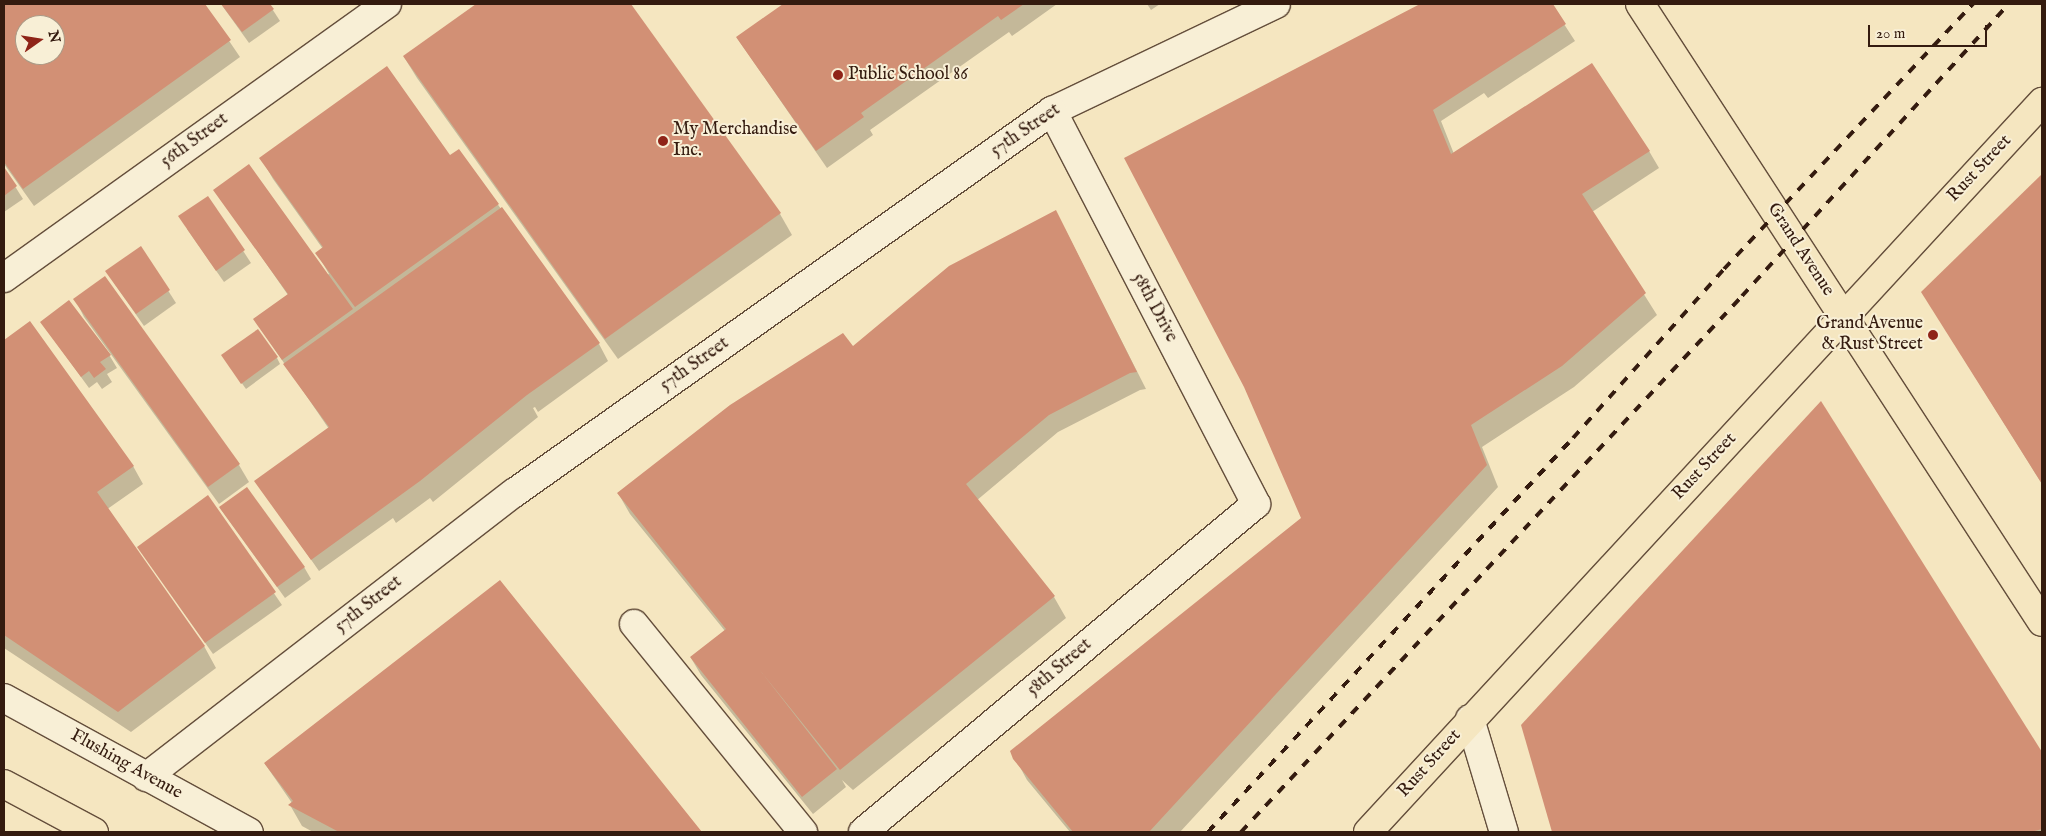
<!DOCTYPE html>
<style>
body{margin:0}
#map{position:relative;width:2046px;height:836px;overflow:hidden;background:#f5e6c0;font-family:"IM FELL English",serif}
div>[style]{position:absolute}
.shadow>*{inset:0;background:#0003}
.building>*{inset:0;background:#d29075}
.roads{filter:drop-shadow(1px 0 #644e3b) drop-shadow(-1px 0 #644e3b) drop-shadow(0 1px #644e3b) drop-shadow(0 -1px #644e3b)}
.minor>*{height:28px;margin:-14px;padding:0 14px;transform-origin:14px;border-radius:14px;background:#f8efd6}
.major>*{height:28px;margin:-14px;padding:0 14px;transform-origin:14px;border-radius:14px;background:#f5e6c0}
.rail>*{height:4px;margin-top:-2px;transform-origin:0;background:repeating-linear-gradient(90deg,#341b0f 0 9px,transparent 0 18px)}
.dots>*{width:14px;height:14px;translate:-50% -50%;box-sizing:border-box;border:2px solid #f8efd6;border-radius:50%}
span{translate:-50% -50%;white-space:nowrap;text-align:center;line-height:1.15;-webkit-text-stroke:4px #f8efd6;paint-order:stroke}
.poi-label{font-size:18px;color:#341b0f}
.left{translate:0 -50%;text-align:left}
.right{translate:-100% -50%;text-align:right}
.street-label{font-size:18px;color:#341b0f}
.frame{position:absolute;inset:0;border:5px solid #341b0f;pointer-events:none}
.north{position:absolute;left:15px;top:15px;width:50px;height:50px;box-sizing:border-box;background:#f8efd6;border:1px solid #aa9a86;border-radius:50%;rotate:77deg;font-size:14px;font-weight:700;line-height:20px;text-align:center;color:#341b0f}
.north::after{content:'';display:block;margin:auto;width:18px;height:22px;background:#8f2418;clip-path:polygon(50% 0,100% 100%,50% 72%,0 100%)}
.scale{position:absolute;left:1868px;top:25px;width:119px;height:22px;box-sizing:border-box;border:2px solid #341b0f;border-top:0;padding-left:6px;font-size:15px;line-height:18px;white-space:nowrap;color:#341b0f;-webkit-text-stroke:4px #f8efd6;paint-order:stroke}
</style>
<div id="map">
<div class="shadow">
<div style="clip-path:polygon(evenodd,4px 4px,204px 4px,240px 57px,34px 206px,4px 164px,4px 4px,25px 25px,55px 25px,55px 55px,25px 55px,25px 25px)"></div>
<div style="clip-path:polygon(221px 4px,269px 4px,280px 21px,249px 43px)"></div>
<div style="clip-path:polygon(478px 4px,630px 4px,780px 214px,792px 235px,618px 359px,417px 78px,404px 57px)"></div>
<div style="clip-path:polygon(785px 4px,1057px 4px,1012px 36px,1009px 32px,870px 130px,873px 135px,827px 168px,737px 38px)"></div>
<div style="clip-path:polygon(1147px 4px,1160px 4px,1151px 10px)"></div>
<div style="clip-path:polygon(1423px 4px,1551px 4px,1575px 41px,1488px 98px,1484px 93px,1441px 121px,1454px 154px,1649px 151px,1659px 168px,1592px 212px,1657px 315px,1574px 387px,1482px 447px,1498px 487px,1180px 832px,1070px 832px,1027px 780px,1015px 758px,1303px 519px,1396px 17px)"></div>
<div style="clip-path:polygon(459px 151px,599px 344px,608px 361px,538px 412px,535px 407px,533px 408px,538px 417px,433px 502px,430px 498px,396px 523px,393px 518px,319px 571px,256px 481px,329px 429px,254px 319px,288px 295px,215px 190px,327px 275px,329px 274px,317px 253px,323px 249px,273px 179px,261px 158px,450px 157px)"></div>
<div style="clip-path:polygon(4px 169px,23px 199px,4px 212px)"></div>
<div style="clip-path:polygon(2042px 176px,2042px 484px,1922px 292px)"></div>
<div style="clip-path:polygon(208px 197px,251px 263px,224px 282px,187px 229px)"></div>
<div style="clip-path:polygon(1065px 229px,1146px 389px,1140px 390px,1058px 432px,976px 501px,1054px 597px,1066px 618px,853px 790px,842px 780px,846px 787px,813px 814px,701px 675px,691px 658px,725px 631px,630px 514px,618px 493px)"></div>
<div style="clip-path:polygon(141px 248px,176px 303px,144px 326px,114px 283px)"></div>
<div style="clip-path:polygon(105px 277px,239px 465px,249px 482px,219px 504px,84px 317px,75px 299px)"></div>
<div style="clip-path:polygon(41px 322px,108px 353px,117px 368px,107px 374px,112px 382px,102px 389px,97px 382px,89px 388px)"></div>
<div style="clip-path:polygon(30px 323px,133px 466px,143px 484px,106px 510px,204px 646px,216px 668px,131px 732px,4px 648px,4px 341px)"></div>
<div style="clip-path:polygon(277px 358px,280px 364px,246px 389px,226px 361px)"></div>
<div style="clip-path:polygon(1820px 403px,2042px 754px,2042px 832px,1554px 832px,1523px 725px)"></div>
<div style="clip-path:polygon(208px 497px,282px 605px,213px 654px,138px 547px)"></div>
<div style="clip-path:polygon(220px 508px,304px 567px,311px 579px,285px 598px)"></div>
<div style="clip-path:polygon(500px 582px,701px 832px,313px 832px,302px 826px,290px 805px,292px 803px,265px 764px)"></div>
</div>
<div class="building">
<div style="clip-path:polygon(evenodd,4px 4px,205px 4px,231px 40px,23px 189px,4px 162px,4px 4px,25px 25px,55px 25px,55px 55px,25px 55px,25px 25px)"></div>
<div style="clip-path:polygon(221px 4px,270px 4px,274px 9px,242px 32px)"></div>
<div style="clip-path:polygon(476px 4px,631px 4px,781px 213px,605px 339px,403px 56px)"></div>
<div style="clip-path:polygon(783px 4px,1024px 4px,1001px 20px,998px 16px,861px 113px,864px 117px,816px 151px,736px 37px)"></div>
<div style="clip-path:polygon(1420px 4px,1553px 4px,1566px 24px,1433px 110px,1451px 154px,1592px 63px,1650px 151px,1582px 194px,1646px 293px,1562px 366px,1471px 425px,1487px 465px,1149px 832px,1073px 832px,1013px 759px,1010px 751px,1301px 518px,1244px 387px,1124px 158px)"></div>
<div style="clip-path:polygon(387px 66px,450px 155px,459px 149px,499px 204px,355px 307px,315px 253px,323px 247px,259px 158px)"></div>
<div style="clip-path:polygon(249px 164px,353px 309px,282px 360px,253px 319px,288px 294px,213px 190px)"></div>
<div style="clip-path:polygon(4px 167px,17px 186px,4px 196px)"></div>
<div style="clip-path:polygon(2042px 174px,2042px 484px,1921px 292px)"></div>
<div style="clip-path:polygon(208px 196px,245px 250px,216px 271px,178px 216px)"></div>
<div style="clip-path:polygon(502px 207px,600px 343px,527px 395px,420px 481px,311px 560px,254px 481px,329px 427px,283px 364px)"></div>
<div style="clip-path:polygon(1056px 210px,1137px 372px,1130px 373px,1049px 415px,966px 484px,1055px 596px,840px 770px,759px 669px,837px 769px,802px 797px,690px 657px,726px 629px,617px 493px,730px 405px,843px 333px,853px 346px,949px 266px)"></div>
<div style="clip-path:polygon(141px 246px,170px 290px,136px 314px,105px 271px)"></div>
<div style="clip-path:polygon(105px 276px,240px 464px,208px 487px,73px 299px)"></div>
<div style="clip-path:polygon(69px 300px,111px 355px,100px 362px,106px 369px,94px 378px,89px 371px,81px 377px,40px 322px)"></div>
<div style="clip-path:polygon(30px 321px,134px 466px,97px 492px,205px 646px,118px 712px,4px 635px,4px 340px)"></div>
<div style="clip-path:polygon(258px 329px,278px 357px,241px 384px,221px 355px)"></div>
<div style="clip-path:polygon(1821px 401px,2042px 752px,2042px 829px,2031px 832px,1552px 832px,1521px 725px)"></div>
<div style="clip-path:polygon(247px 487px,305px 567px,277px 587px,219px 507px)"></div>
<div style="clip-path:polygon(208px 495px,276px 592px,205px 643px,137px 547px)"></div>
<div style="clip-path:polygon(500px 580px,702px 832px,339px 832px,288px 805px,293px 801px,264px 763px)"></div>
</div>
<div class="roads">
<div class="minor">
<div style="left:4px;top:278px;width:471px;rotate:-35.6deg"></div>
<div style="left:634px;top:624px;width:268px;rotate:50.9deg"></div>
<div style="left:4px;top:698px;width:279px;rotate:28.7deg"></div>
<div style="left:1470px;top:719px;width:118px;rotate:73.3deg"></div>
<div style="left:146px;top:777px;width:465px;rotate:-37.7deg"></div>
<div style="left:514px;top:493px;width:660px;rotate:-35.38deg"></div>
<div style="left:1052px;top:111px;width:248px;rotate:-25.5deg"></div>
<div style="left:863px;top:832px;width:512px;rotate:-39.85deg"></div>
<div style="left:1256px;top:504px;width:443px;rotate:-117.4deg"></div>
</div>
<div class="major">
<div style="left:1640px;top:4px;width:737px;rotate:56.96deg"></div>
<div style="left:4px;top:784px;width:102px;rotate:28.1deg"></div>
<div style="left:1368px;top:832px;width:994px;rotate:-47.28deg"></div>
</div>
</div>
<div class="rail">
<div style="left:1208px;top:832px;width:537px;rotate:-47.19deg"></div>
<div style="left:1573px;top:438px;width:227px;rotate:-48.2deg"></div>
<div style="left:1724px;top:269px;width:364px;rotate:-46.8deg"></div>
<div style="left:1241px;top:832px;width:734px;rotate:-46.93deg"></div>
<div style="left:1742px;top:296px;width:396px;rotate:-47.6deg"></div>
</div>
<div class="dots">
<div style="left:838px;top:75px;background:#8f2418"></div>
<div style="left:663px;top:141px;background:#8f2418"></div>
<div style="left:1933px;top:335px;background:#8f2418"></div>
</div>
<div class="poi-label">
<span class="left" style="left:848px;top:75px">Public School 86</span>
<span class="left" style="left:673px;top:141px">My Merchandise<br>Inc.</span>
<span class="right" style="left:1923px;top:335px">Grand Avenue<br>&amp; Rust Street</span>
</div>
<div class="street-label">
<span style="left:1026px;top:131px;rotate:-34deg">57th Street</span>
<span style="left:195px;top:141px;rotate:-36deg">56th Street</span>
<span style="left:1980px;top:169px;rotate:-47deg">Rust Street</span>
<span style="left:1800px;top:250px;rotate:57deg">Grand Avenue</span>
<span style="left:1154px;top:308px;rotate:62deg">58th Drive</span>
<span style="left:695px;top:365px;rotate:-35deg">57th Street</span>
<span style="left:1705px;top:467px;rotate:-47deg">Rust Street</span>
<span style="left:369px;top:605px;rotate:-38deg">57th Street</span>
<span style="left:1060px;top:668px;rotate:-40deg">58th Street</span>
<span style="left:1430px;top:764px;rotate:-48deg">Rust Street</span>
<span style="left:126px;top:765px;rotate:29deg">Flushing Avenue</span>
</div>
<div class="frame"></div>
<div class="north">N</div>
<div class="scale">20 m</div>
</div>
